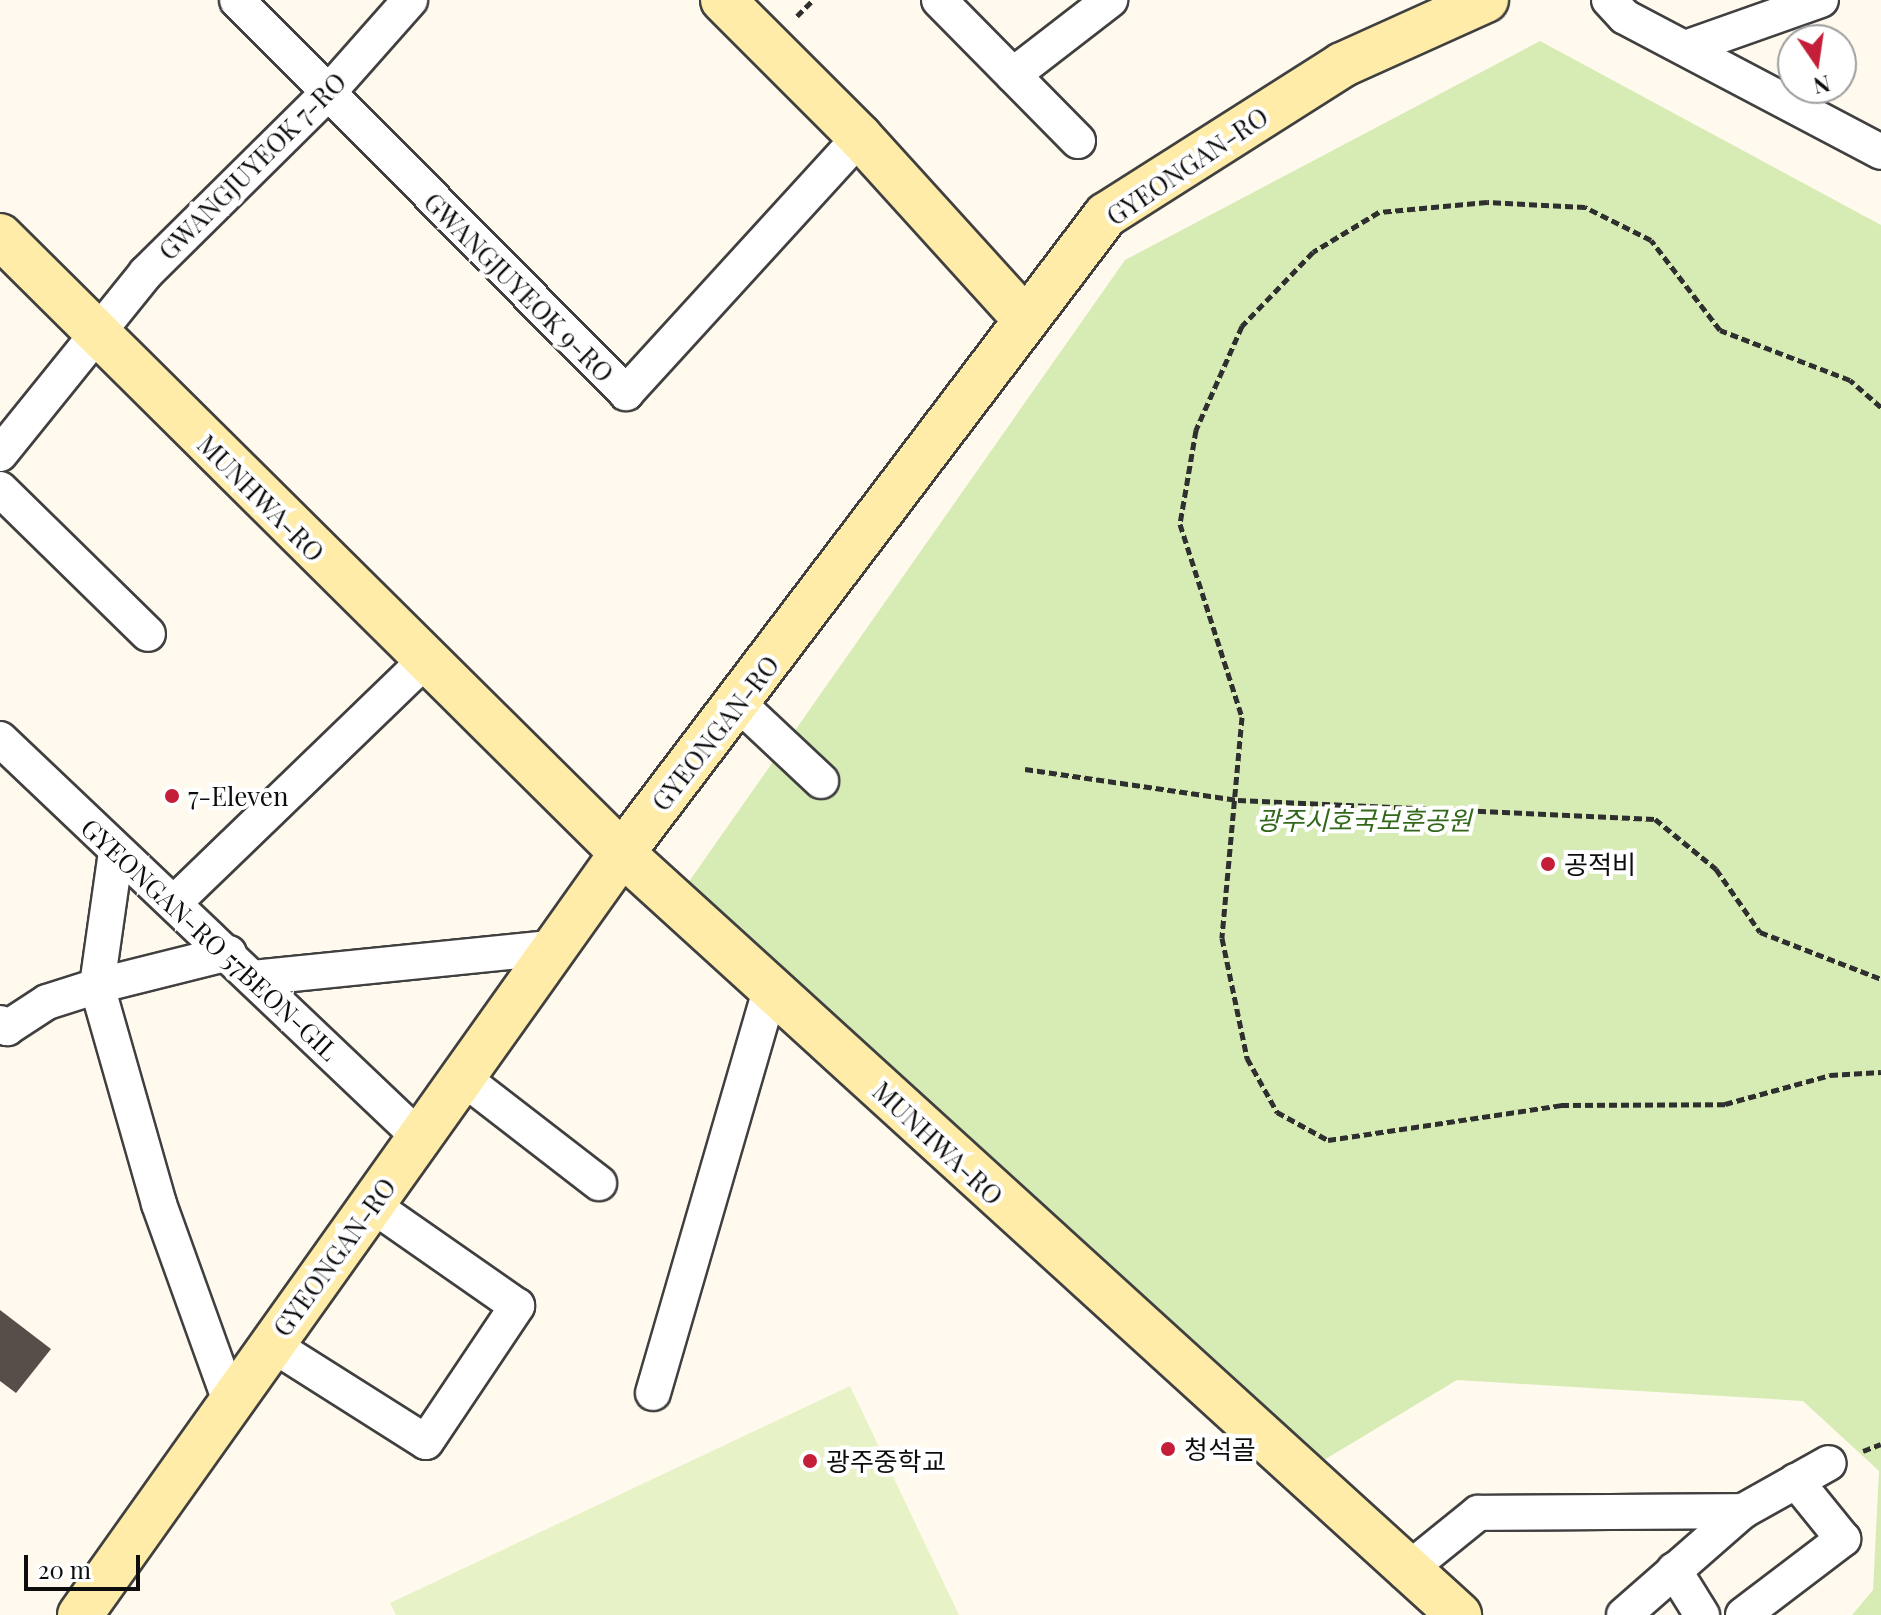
<!DOCTYPE html>
<meta charset="utf-8">
<style>
body{margin:0}
#map{position:relative;width:1881px;height:1615px;overflow:hidden;background:#fffaed;font-family:"Playfair Display","Noto Sans KR",serif}
div>[style]{position:absolute}
.green>*{inset:0;background:#d7ecb5}
.pitch>*{inset:0;background:#e8f2c7}
.building>*{inset:0;background:#574d49}
.path>*{height:5px;margin-top:-2.5px;transform-origin:0;background:repeating-linear-gradient(90deg,#2f2f2f 0 8px,transparent 0 12px)}
.roads{filter:drop-shadow(2px 0 #404040) drop-shadow(-2px 0 #404040) drop-shadow(0 2px #404040) drop-shadow(0 -2px #404040)}
.street>*{height:34px;margin:-17px;padding:0 17px;transform-origin:17px;border-radius:17px;background:#fff}
.secondary>*{height:44px;margin:-22px;padding:0 22px;transform-origin:22px;border-radius:22px;background:#ffeca8}
.dots>*{width:22px;height:22px;translate:-50% -50%;box-sizing:border-box;border:4px solid #fff;border-radius:50%}
span{translate:-50% -50%;white-space:nowrap;text-align:center;line-height:1.15;-webkit-text-stroke:8px #fff;paint-order:stroke}
.street-label{font-size:26px;color:#0d0d0d}
.poi-label{font-size:26px;color:#0d0d0d}
.left{translate:0 -50%;text-align:left}
.park-label{font-size:26px;color:#33681a;font-style:italic}
.north{position:absolute;left:1777px;top:24px;width:80px;height:80px;box-sizing:border-box;background:#fff;border:2px solid #9e9e9e;border-radius:50%;rotate:167deg;font-size:22px;font-weight:700;line-height:32px;text-align:center;color:#0d0d0d}
.north::after{content:'';display:block;margin:auto;width:28px;height:36px;background:#c51e38;clip-path:polygon(50% 0,100% 100%,50% 72%,0 100%)}
.scale{position:absolute;left:24px;top:1555px;width:116px;height:36px;box-sizing:border-box;border:4px solid #0d0d0d;border-top:0;padding-left:10px;font-size:24px;line-height:28px;white-space:nowrap;color:#0d0d0d;-webkit-text-stroke:6px #fff;paint-order:stroke}
</style>
<div id="map">
<div class="green">
<div style="clip-path:polygon(1540px 41px,1881px 225px,1881px 1615px,1852px 1615px,1873px 1590px,1879px 1471px,1803px 1401px,1457px 1380px,1314px 1466px,676px 900px,1125px 260px)"></div>
</div>
<div class="pitch">
<div style="clip-path:polygon(850px 1386px,959px 1615px,396px 1615px,390px 1603px)"></div>
</div>
<div class="building">
<div style="clip-path:polygon(0 1310px,51px 1349px,16px 1393px,0 1381px)"></div>
</div>
<div class="path">
<div style="left:797px;top:16px;width:23px;rotate:-45deg"></div>
<div style="left:1881px;top:407px;width:41px;rotate:-138.9deg"></div>
<div style="left:1850px;top:380px;width:139px;rotate:-159deg"></div>
<div style="left:1720px;top:330px;width:113px;rotate:-127.5deg"></div>
<div style="left:1651px;top:240px;width:74px;rotate:-153.4deg"></div>
<div style="left:1585px;top:207px;width:98px;rotate:-177.1deg"></div>
<div style="left:1487px;top:202px;width:108px;rotate:174.7deg"></div>
<div style="left:1379px;top:212px;width:77px;rotate:148.8deg"></div>
<div style="left:1313px;top:252px;width:103px;rotate:133.8deg"></div>
<div style="left:1242px;top:326px;width:114px;rotate:113.9deg"></div>
<div style="left:1196px;top:430px;width:95px;rotate:99.7deg"></div>
<div style="left:1180px;top:524px;width:203px;rotate:72.2deg"></div>
<div style="left:1242px;top:717px;width:222px;rotate:95.2deg"></div>
<div style="left:1222px;top:938px;width:123px;rotate:78.2deg"></div>
<div style="left:1247px;top:1058px;width:62px;rotate:60.9deg"></div>
<div style="left:1277px;top:1112px;width:58px;rotate:28.8deg"></div>
<div style="left:1328px;top:1140px;width:236px;rotate:-8.5deg"></div>
<div style="left:1561px;top:1105px;width:164px;rotate:-0.3deg"></div>
<div style="left:1725px;top:1104px;width:109px;rotate:-15.4deg"></div>
<div style="left:1830px;top:1075px;width:51px;rotate:-3.4deg"></div>
<div style="left:1025px;top:769px;width:215px;rotate:8.3deg"></div>
<div style="left:1238px;top:800px;width:417px;rotate:2.6deg"></div>
<div style="left:1655px;top:819px;width:79px;rotate:39.3deg"></div>
<div style="left:1716px;top:869px;width:77px;rotate:55.1deg"></div>
<div style="left:1760px;top:932px;width:130px;rotate:21.2deg"></div>
<div style="left:1863px;top:1451px;width:19px;rotate:-21deg"></div>
</div>
<div class="roads">
<div class="street">
<div style="left:237px;top:0;width:553px;rotate:45.29deg"></div>
<div style="left:626px;top:393px;width:347px;rotate:-47.6deg"></div>
<div style="left:939px;top:0;width:198px;rotate:45.4deg"></div>
<div style="left:1609px;top:0;width:23px;rotate:47deg"></div>
<div style="left:1625px;top:17px;width:289px;rotate:27.8deg"></div>
<div style="left:1688px;top:47px;width:141px;rotate:-19.5deg"></div>
<div style="left:1013px;top:75px;width:123px;rotate:-37.7deg"></div>
<div style="left:0;top:454px;width:233px;rotate:-51.1deg"></div>
<div style="left:146px;top:273px;width:253px;rotate:-44.7deg"></div>
<div style="left:326px;top:95px;width:127px;rotate:-48.5deg"></div>
<div style="left:0;top:489px;width:207px;rotate:44.4deg"></div>
<div style="left:738px;top:703px;width:114px;rotate:43.2deg"></div>
<div style="left:0;top:739px;width:579px;rotate:43.53deg"></div>
<div style="left:116px;top:852px;width:135px;rotate:98.1deg"></div>
<div style="left:97px;top:986px;width:227px;rotate:74.1deg"></div>
<div style="left:159px;top:1204px;width:209px;rotate:70.2deg"></div>
<div style="left:174px;top:903px;width:349px;rotate:-44deg"></div>
<div style="left:253px;top:978px;width:306px;rotate:-5.8deg"></div>
<div style="left:0;top:1023px;width:9px;rotate:36deg"></div>
<div style="left:7px;top:1028px;width:48px;rotate:-33deg"></div>
<div style="left:47px;top:1002px;width:52px;rotate:-17.7deg"></div>
<div style="left:97px;top:986px;width:136px;rotate:-14deg"></div>
<div style="left:463px;top:1078px;width:172px;rotate:37.7deg"></div>
<div style="left:271px;top:1344px;width:183px;rotate:32.3deg"></div>
<div style="left:426px;top:1442px;width:164px;rotate:-56.2deg"></div>
<div style="left:517px;top:1306px;width:177px;rotate:-145.1deg"></div>
<div style="left:653px;top:1393px;width:421px;rotate:-73.8deg"></div>
<div style="left:1674px;top:1570px;width:53px;rotate:58.1deg"></div>
<div style="left:1405px;top:1572px;width:94px;rotate:-38.9deg"></div>
<div style="left:1478px;top:1513px;width:265px;rotate:-0.4deg"></div>
<div style="left:1624px;top:1615px;width:158px;rotate:-41.2deg"></div>
<div style="left:1743px;top:1511px;width:98px;rotate:-29.2deg"></div>
<div style="left:1743px;top:1615px;width:126px;rotate:-37.2deg"></div>
<div style="left:1843px;top:1539px;width:75px;rotate:-129deg"></div>
</div>
<div class="secondary">
<div style="left:723px;top:0;width:194px;rotate:45deg"></div>
<div style="left:860px;top:137px;width:247px;rotate:47.8deg"></div>
<div style="left:0;top:236px;width:876px;rotate:44.77deg"></div>
<div style="left:622px;top:853px;width:1132px;rotate:42.31deg"></div>
<div style="left:80px;top:1615px;width:935px;rotate:-54.58deg"></div>
<div style="left:622px;top:853px;width:801px;rotate:-52.82deg"></div>
<div style="left:1106px;top:215px;width:280px;rotate:-32.4deg"></div>
<div style="left:1342px;top:65px;width:158px;rotate:-24.3deg"></div>
</div>
</div>
<div class="dots">
<div style="left:172px;top:796px;background:#c51e38"></div>
<div style="left:1548px;top:864px;background:#c51e38"></div>
<div style="left:1168px;top:1449px;background:#c51e38"></div>
<div style="left:810px;top:1461px;background:#c51e38"></div>
</div>
<div class="street-label">
<span style="left:252px;top:166px;rotate:-45deg">GWANGJUYEOK 7-RO</span>
<span style="left:1187px;top:166px;rotate:-34deg">GYEONGAN-RO</span>
<span style="left:519px;top:287px;rotate:45deg">GWANGJUYEOK 9-RO</span>
<span style="left:261px;top:498px;rotate:45deg">MUNHWA-RO</span>
<span style="left:715px;top:733px;rotate:-52deg">GYEONGAN-RO</span>
<span style="left:210px;top:939px;rotate:43deg">GYEONGAN-RO 57BEON-GIL</span>
<span style="left:938px;top:1143px;rotate:43deg">MUNHWA-RO</span>
<span style="left:334px;top:1257px;rotate:-54deg">GYEONGAN-RO</span>
</div>
<div class="poi-label">
<span class="left" style="left:188px;top:796px">7-Eleven</span>
<span class="left" style="left:1564px;top:864px">공적비</span>
<span class="left" style="left:1184px;top:1449px">청석골</span>
<span class="left" style="left:826px;top:1461px">광주중학교</span>
</div>
<div class="park-label">
<span style="left:1364px;top:820px">광주시호국보훈공원</span>
</div>
<div class="north">N</div>
<div class="scale">20 m</div>
</div>
